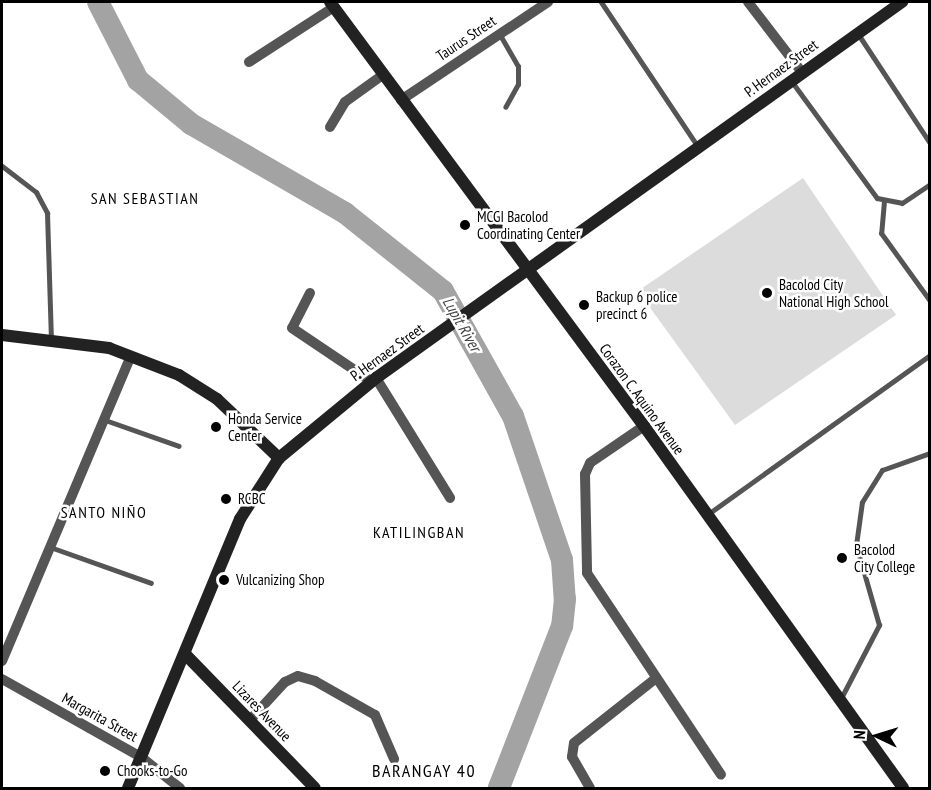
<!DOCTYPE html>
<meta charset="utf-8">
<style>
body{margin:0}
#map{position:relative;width:931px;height:790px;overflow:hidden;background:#fff;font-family:"PT Sans Narrow",sans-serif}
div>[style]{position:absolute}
.green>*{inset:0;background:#dcdcdc}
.river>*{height:22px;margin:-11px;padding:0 11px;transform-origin:11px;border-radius:11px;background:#a3a3a3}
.lane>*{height:5px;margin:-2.5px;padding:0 2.5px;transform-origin:2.5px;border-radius:2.5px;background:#555}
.street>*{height:10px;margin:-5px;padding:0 5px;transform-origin:5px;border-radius:5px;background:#555}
.secondary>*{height:12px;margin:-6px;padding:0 6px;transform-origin:6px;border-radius:6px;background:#222}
.dots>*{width:16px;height:16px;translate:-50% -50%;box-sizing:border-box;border:3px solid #fff;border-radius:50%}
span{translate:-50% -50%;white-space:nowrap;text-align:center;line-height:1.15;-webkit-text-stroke:5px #fff;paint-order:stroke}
.street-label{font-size:15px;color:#000}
.poi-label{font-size:15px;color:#000}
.left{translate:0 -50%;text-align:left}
.neighbourhood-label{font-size:16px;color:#000;letter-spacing:1.5px}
.water-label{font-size:16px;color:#444;font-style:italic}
.quarter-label{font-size:18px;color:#000;letter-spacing:1.5px}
.frame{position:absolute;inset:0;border:3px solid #000;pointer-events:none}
.north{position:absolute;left:847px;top:706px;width:60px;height:60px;-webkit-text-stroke:4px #fff;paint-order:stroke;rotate:274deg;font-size:16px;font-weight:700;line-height:24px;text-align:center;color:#000}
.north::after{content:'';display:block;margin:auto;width:21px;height:27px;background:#000;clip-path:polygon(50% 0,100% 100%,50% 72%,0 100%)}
</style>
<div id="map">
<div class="green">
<div style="clip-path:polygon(803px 178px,896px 315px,735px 425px,638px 291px)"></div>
</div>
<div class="river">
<div style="left:98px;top:2px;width:88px;rotate:62.9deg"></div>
<div style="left:138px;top:80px;width:69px;rotate:39.7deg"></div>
<div style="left:191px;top:124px;width:178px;rotate:30deg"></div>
<div style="left:345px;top:213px;width:125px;rotate:38.5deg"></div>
<div style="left:443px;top:291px;width:143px;rotate:60.8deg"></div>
<div style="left:513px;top:416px;width:152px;rotate:71.2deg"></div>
<div style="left:562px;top:560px;width:39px;rotate:86deg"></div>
<div style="left:565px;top:599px;width:27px;rotate:96deg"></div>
<div style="left:562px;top:626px;width:174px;rotate:111.3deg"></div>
</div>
<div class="lane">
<div style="left:601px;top:2px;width:174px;rotate:56.2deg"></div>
<div style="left:858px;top:34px;width:131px;rotate:56.6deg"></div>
<div style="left:500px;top:35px;width:36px;rotate:60deg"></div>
<div style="left:518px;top:66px;width:18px;rotate:90deg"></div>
<div style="left:518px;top:84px;width:26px;rotate:119deg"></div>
<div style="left:792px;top:82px;width:144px;rotate:53.8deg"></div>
<div style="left:877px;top:198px;width:25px;rotate:11deg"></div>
<div style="left:902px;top:203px;width:34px;rotate:-34deg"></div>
<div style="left:2px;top:166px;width:43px;rotate:37.4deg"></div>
<div style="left:36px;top:192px;width:24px;rotate:62deg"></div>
<div style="left:47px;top:213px;width:124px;rotate:88.2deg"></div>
<div style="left:884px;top:201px;width:32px;rotate:95deg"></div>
<div style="left:881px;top:233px;width:84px;rotate:54.2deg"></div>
<div style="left:105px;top:420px;width:78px;rotate:19.4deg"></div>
<div style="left:708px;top:514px;width:273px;rotate:-35.6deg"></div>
<div style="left:50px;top:547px;width:107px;rotate:19.6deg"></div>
<div style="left:840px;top:700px;width:85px;rotate:-62.5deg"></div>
<div style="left:879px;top:625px;width:83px;rotate:-106deg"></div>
<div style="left:856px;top:545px;width:43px;rotate:-82.1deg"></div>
<div style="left:862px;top:502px;width:38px;rotate:-58deg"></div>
<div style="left:882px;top:470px;width:51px;rotate:-19.5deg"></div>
</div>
<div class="street">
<div style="left:748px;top:2px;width:87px;rotate:52.5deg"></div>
<div style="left:249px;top:62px;width:101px;rotate:-32.9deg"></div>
<div style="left:401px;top:100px;width:177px;rotate:-33.7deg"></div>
<div style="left:330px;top:127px;width:29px;rotate:-59deg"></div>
<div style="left:345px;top:102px;width:48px;rotate:-35.7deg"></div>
<div style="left:310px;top:293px;width:39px;rotate:117deg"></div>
<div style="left:292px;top:328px;width:95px;rotate:33.9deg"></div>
<div style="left:376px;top:378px;width:141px;rotate:58.3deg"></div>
<div style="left:644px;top:426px;width:65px;rotate:145.6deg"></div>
<div style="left:590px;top:463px;width:12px;rotate:114deg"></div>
<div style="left:585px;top:474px;width:99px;rotate:88.8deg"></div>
<div style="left:587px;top:573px;width:242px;rotate:56.4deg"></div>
<div style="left:2px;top:661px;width:331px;rotate:-67.1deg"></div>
<div style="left:2px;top:679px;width:159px;rotate:29.3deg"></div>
<div style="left:141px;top:757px;width:50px;rotate:38.5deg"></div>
<div style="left:250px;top:720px;width:52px;rotate:-47.4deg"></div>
<div style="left:285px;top:682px;width:14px;rotate:-25deg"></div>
<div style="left:298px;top:676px;width:18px;rotate:16deg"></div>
<div style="left:315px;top:681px;width:69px;rotate:29.5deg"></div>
<div style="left:375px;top:715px;width:48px;rotate:66.6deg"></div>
<div style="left:590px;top:788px;width:36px;rotate:-120deg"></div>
<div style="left:572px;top:757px;width:14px;rotate:-82deg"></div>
<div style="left:574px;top:743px;width:103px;rotate:-38.3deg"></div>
</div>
<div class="secondary">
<div style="left:330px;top:2px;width:528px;rotate:53.48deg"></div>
<div style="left:644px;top:426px;width:445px;rotate:54.4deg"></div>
<div style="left:2px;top:335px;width:108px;rotate:6.9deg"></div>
<div style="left:109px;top:348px;width:75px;rotate:21.1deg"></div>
<div style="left:179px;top:375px;width:45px;rotate:32.3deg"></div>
<div style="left:217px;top:399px;width:86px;rotate:43.6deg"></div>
<div style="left:186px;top:655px;width:185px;rotate:45.9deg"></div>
<div style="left:128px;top:788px;width:291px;rotate:-67.4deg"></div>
<div style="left:240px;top:519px;width:72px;rotate:-57.4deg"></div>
<div style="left:279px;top:458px;width:126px;rotate:-39.5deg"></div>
<div style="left:376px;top:378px;width:647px;rotate:-35.56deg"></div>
</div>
<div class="dots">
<div style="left:465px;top:225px;background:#000"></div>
<div style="left:767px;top:293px;background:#000"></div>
<div style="left:584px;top:305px;background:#000"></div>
<div style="left:216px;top:427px;background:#000"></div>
<div style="left:226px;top:499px;background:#000"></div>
<div style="left:842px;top:558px;background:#000"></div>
<div style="left:224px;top:580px;background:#000"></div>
<div style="left:105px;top:771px;background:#000"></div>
</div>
<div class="street-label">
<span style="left:466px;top:38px;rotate:-34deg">Taurus Street</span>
<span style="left:781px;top:68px;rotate:-36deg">P. Hernaez Street</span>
<span style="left:387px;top:352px;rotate:-36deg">P. Hernaez Street</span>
<span style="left:642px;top:399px;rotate:54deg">Corazon C. Aquino Avenue</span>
<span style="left:262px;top:711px;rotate:46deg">Lizares Avenue</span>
<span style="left:100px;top:717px;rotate:29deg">Margarita Street</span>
</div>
<div class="poi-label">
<span class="left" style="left:477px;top:225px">MCGI Bacolod<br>Coordinating Center</span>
<span class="left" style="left:779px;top:293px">Bacolod City<br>National High School</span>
<span class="left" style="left:596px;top:305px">Backup 6 police<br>precinct 6</span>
<span class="left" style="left:228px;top:427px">Honda Service<br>Center</span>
<span class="left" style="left:238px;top:499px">RCBC</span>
<span class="left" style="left:854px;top:558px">Bacolod<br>City College</span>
<span class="left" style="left:236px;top:580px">Vulcanizing Shop</span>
<span class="left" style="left:117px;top:771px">Chooks-to-Go</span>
</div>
<div class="neighbourhood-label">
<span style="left:145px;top:198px">SAN SEBASTIAN</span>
<span style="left:104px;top:512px">SANTO NIÑO</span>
<span style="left:419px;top:532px">KATILINGBAN</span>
</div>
<div class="water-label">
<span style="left:462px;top:324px;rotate:60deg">Lupit River</span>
</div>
<div class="quarter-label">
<span style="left:424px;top:771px">BARANGAY 40</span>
</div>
<div class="frame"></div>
<div class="north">N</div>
</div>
